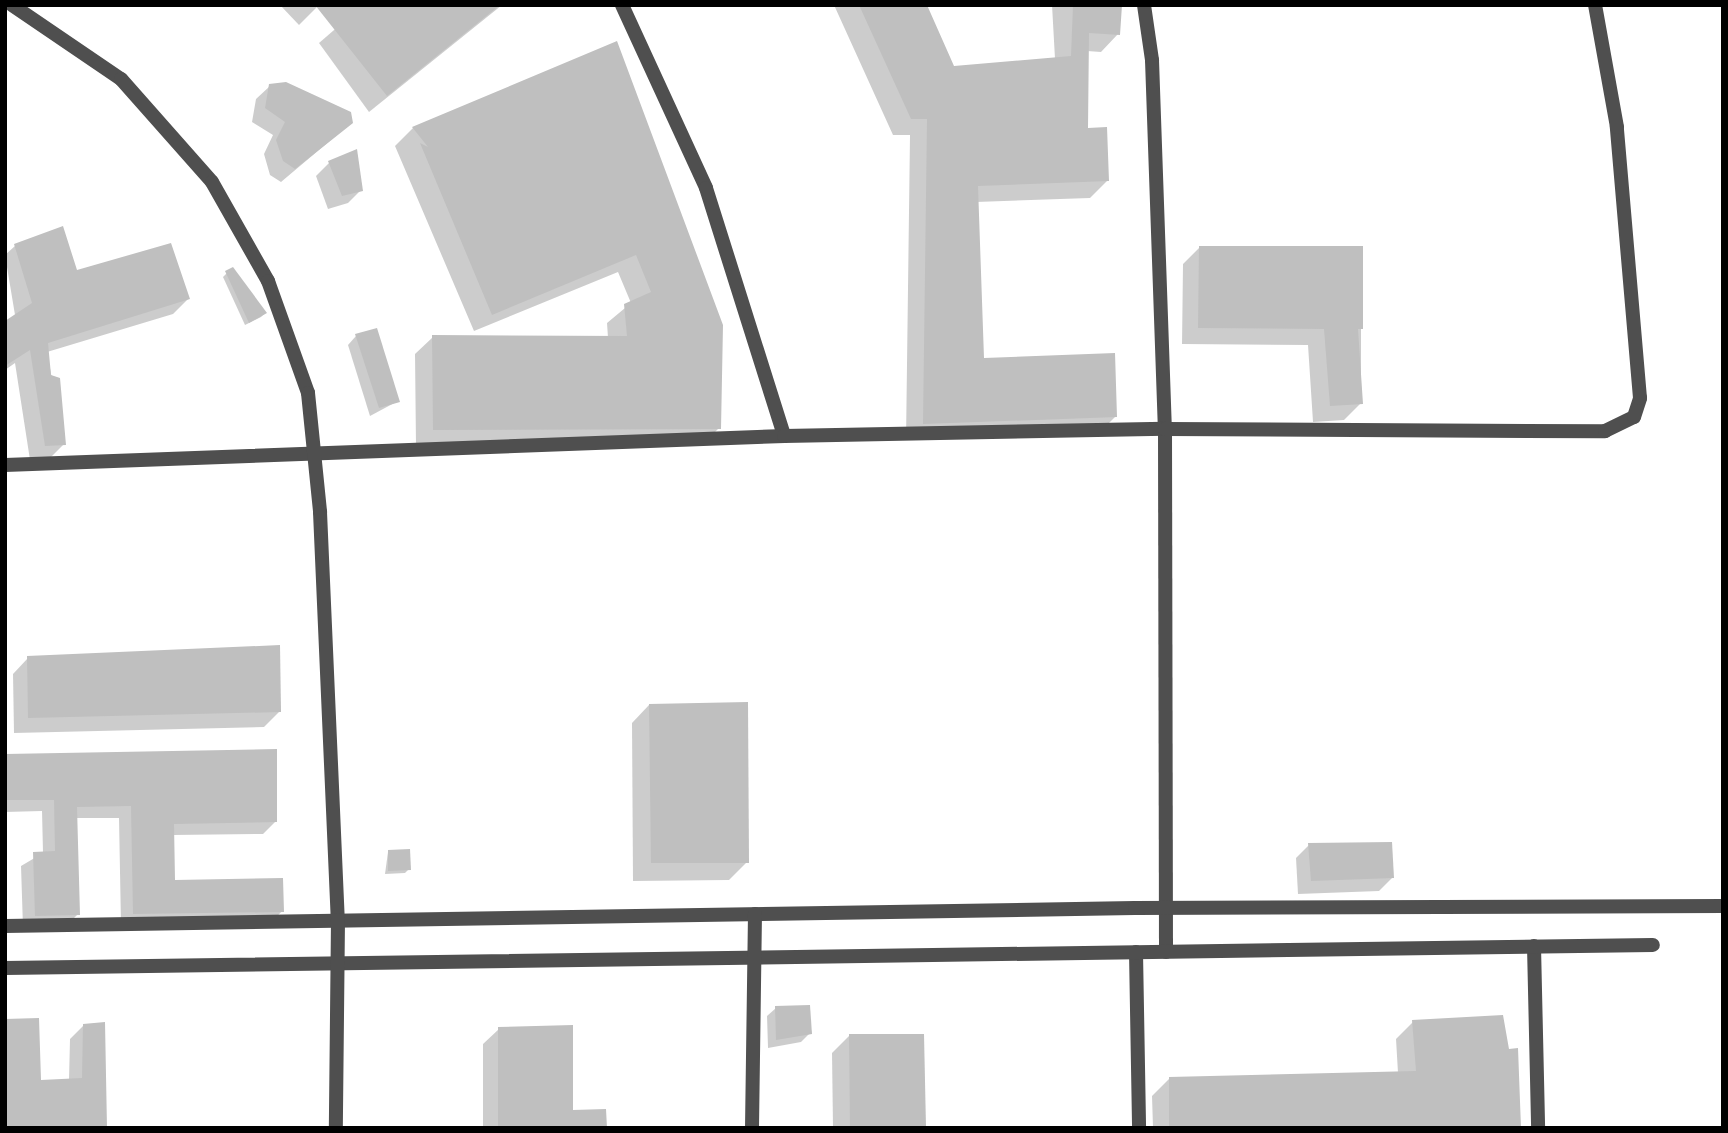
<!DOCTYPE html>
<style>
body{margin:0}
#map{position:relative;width:1728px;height:1133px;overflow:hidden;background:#fff;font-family:"Exo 2",sans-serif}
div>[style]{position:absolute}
.shadow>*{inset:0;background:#0003}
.building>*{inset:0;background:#bfbfbf}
.minor>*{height:14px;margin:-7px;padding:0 7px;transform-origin:7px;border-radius:7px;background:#4f4f4f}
.tertiary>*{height:14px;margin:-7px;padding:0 7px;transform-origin:7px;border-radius:7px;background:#4f4f4f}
span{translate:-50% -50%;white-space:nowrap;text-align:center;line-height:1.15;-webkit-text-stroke:5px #fff;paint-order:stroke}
.frame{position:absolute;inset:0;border:7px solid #000;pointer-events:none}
</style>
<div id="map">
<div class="shadow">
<div style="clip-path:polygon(280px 5px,319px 5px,299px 25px)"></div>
<div style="clip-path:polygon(363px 5px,502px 5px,369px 112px,319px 43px)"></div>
<div style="clip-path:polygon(834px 5px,925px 5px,953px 68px,1055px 59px,1052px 5px,1114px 5px,1118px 34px,1101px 52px,1087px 51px,1086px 130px,1107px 181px,1090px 198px,976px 202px,982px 360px,1116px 416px,1098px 434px,906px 440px,910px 135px,893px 135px)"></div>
<div style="clip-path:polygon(616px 43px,719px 428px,701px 446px,416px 447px,415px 354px,433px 337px,608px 338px,607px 323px,631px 303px,618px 272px,474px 331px,395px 146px,413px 128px)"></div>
<div style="clip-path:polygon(270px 86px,351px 123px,281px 182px,270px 175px,264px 154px,273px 135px,252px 122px,256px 99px)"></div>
<div style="clip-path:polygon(329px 163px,361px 190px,348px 203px,328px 209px,316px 176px)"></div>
<div style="clip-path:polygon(15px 246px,75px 272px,188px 299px,173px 314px,47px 352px,64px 444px,49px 459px,30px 460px,15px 363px,5px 370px,5px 323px,15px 315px,5px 255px)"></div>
<div style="clip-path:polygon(1200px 247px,1361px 328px,1361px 403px,1344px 420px,1313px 422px,1308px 345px,1182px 344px,1183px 264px)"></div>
<div style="clip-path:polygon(227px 273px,265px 313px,261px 317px,245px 325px,223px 277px)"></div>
<div style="clip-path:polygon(356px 336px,398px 401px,370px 416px,348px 345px)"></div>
<div style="clip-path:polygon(278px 647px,279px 712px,264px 727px,14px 733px,13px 674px,28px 658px)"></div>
<div style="clip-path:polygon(649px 705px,747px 862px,729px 880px,633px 881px,632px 723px)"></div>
<div style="clip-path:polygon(5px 754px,276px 821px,263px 834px,173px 835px,174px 882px,282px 911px,270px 924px,121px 926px,119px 818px,75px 818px,78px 914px,65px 927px,23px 928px,21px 866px,43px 853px,42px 811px,5px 812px)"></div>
<div style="clip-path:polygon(1309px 845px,1392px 878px,1379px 891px,1298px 894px,1296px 858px)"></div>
<div style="clip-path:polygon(388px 852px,409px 869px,405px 873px,385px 874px)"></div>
<div style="clip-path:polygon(776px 1008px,810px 1033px,801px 1042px,768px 1048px,767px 1016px)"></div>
<div style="clip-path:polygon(1413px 1022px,1507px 1051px,1520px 1128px,1153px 1128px,1152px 1096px,1169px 1079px,1398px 1073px,1396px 1039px)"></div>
<div style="clip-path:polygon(84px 1025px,105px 1126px,224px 1128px,5px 1128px,39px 1081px,69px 1080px,70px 1039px)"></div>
<div style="clip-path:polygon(499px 1029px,572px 1112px,605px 1128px,483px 1128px,483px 1044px)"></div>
<div style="clip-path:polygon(850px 1035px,924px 1128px,833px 1128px,832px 1053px)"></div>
</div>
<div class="building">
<div style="clip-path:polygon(315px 5px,500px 5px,387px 96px)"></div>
<div style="clip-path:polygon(859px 5px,927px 5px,954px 66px,1071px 56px,1073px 5px,1122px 5px,1120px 35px,1089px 33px,1088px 128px,1107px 127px,1109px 181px,978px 186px,984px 358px,1115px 353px,1117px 417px,923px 424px,927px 119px,911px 119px)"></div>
<div style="clip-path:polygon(617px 41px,723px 325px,721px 429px,433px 430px,432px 335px,627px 336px,624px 304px,651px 292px,636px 255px,492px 315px,420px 143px,428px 147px,412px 127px)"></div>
<div style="clip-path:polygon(286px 82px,351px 112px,353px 123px,295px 169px,283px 161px,276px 140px,285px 122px,265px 108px,269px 84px)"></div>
<div style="clip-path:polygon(357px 149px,363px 191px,342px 196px,328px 161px)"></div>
<div style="clip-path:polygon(63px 226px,77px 270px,171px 243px,190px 299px,48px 343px,51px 375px,60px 378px,66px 445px,45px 446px,30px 350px,5px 366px,5px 321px,32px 303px,14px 244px)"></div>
<div style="clip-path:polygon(1199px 246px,1363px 246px,1363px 329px,1358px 329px,1363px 404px,1330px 406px,1324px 329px,1198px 328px)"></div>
<div style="clip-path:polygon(233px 267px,267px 313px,249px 323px,225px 271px)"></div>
<div style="clip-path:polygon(377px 328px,400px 402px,379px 408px,355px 334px)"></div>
<div style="clip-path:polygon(280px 645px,281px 712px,28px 718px,27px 656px)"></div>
<div style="clip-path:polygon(748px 702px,749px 863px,651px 863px,649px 704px)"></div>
<div style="clip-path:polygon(277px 749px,277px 822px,174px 824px,175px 880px,283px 878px,284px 912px,133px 914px,131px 806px,77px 807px,80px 915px,35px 916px,33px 852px,55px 851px,54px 800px,5px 800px,5px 754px)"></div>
<div style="clip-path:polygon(1392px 842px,1394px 878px,1311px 881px,1308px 843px)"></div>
<div style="clip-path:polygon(410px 849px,411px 870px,388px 871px,388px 850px)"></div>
<div style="clip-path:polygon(810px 1005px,812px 1034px,776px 1040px,775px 1006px)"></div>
<div style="clip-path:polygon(1503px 1015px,1509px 1049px,1518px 1048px,1521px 1128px,1169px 1128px,1169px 1077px,1416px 1071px,1412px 1020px)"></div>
<div style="clip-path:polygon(39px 1018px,41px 1080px,82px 1078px,83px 1024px,105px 1022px,107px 1128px,5px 1128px,5px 1019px)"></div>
<div style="clip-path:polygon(573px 1025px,573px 1110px,606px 1109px,607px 1128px,498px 1128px,498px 1027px)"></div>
<div style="clip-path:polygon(849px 1034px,924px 1034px,926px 1128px,850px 1128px)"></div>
</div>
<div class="minor">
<div style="left:622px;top:5px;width:201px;rotate:65.3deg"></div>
<div style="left:706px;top:188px;width:260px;rotate:72.5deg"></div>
<div style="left:1144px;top:5px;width:56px;rotate:81.7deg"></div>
<div style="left:1152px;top:60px;width:369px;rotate:88deg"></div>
<div style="left:1165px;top:429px;width:523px;rotate:89.89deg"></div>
<div style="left:5px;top:465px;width:780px;rotate:-2.13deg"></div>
<div style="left:784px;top:436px;width:381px;rotate:-1.1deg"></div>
<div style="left:1165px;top:429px;width:440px;rotate:0.3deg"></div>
<div style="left:1605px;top:431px;width:32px;rotate:-26deg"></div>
<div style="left:1634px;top:417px;width:20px;rotate:-72deg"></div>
<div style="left:1640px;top:398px;width:272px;rotate:-94.9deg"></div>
<div style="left:1617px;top:127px;width:124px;rotate:-100.2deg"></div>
<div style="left:5px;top:926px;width:1130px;rotate:-0.91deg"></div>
<div style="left:1135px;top:908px;width:588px;rotate:-0.19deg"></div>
<div style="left:1534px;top:946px;width:182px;rotate:88.7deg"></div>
<div style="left:1136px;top:952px;width:176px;rotate:89deg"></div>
<div style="left:5px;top:968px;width:1648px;rotate:-0.8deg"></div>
<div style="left:752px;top:1128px;width:214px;rotate:-89.2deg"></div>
</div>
<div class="tertiary">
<div style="left:12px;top:5px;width:132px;rotate:34.2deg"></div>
<div style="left:121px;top:79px;width:137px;rotate:48.5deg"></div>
<div style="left:212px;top:182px;width:114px;rotate:60.5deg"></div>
<div style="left:268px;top:281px;width:119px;rotate:70.3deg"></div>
<div style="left:308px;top:393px;width:120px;rotate:84.2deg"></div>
<div style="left:320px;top:512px;width:408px;rotate:87.5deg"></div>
<div style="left:338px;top:920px;width:208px;rotate:90.6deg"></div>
</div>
<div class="frame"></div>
</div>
